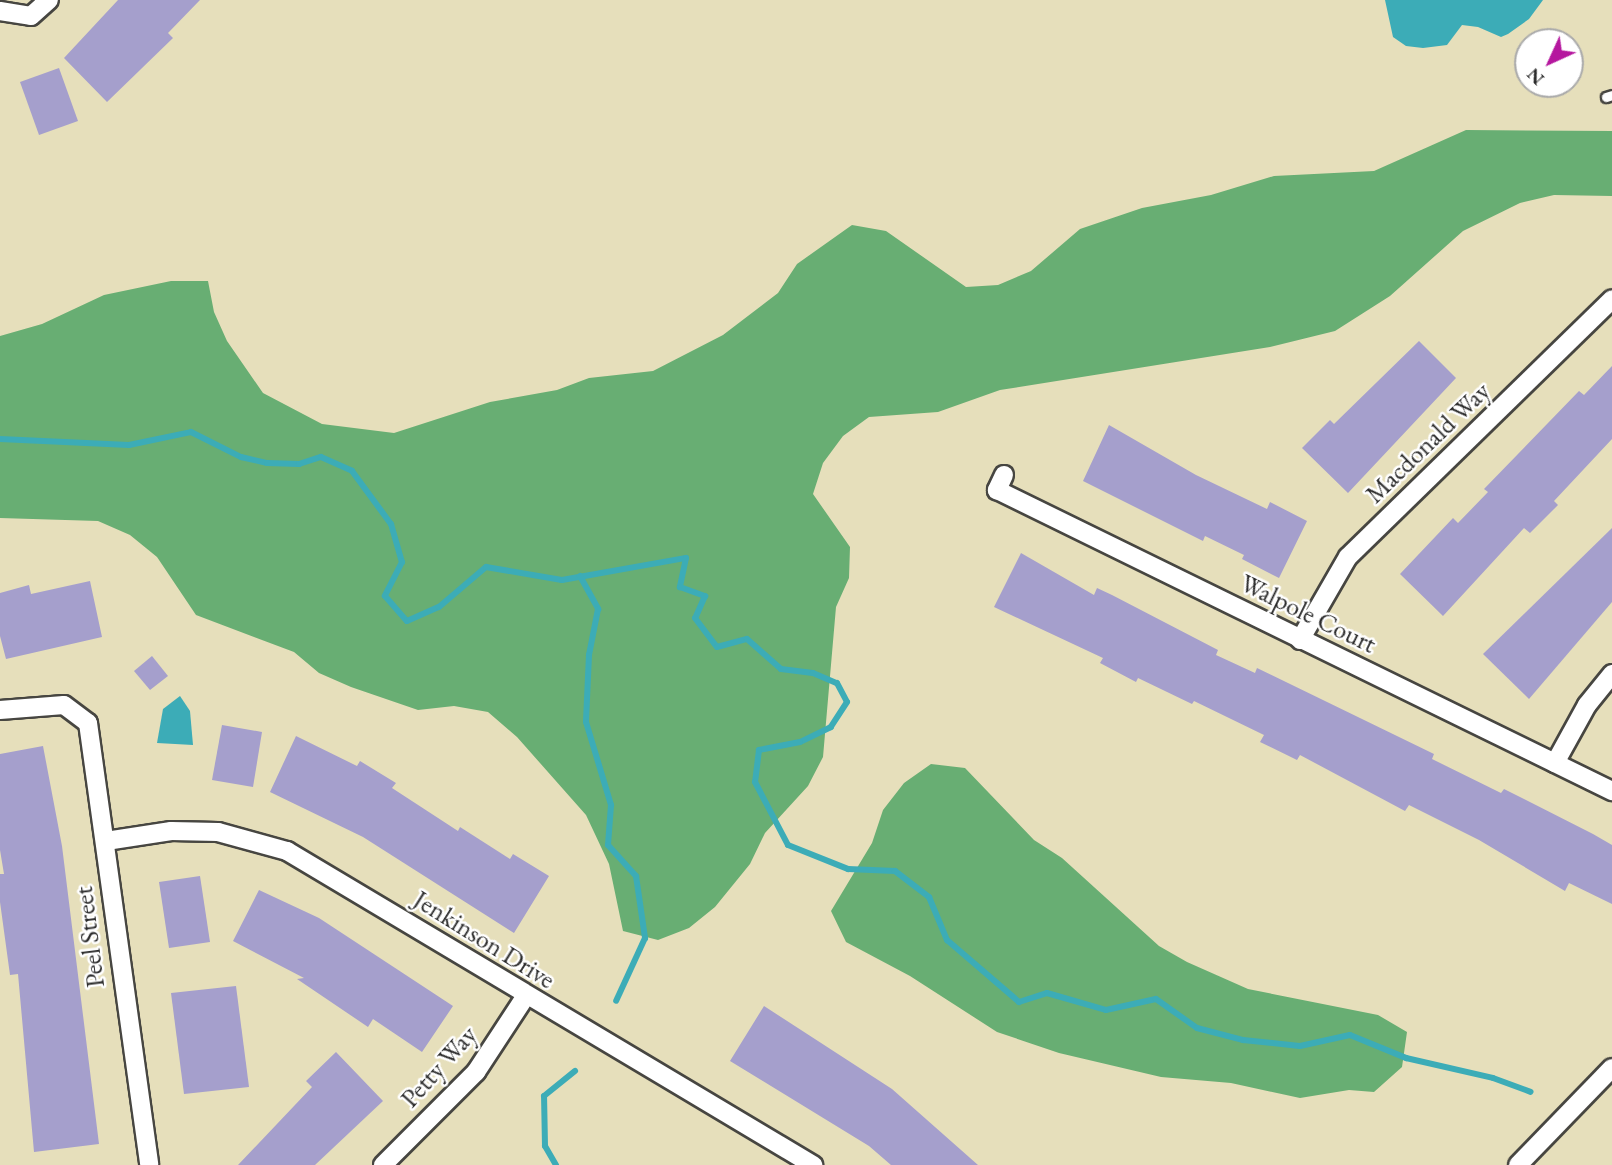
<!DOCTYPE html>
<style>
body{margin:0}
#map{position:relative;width:1612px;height:1165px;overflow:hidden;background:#e6dfbb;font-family:"EB Garamond",serif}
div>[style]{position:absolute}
.forest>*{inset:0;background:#68ae73}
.water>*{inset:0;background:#3cacb7}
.stream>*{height:6px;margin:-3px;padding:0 3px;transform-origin:3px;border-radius:3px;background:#3cacb7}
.building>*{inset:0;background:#a59fcc}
.roads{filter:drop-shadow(2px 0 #474641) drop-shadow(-2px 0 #474641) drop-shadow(0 2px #474641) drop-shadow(0 -2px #474641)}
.lane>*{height:9px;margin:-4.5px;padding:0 4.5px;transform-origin:4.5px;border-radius:4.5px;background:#fff}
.street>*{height:18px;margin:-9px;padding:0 9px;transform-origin:9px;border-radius:9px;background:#fff}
span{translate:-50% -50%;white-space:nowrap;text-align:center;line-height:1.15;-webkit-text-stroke:5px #fff;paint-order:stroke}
.street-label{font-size:26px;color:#2b2b2b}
.north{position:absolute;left:1514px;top:28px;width:70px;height:70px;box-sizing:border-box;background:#fff;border:2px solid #aaa;border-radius:50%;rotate:225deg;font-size:19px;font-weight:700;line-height:28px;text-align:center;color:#2b2b2b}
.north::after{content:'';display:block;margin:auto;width:24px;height:32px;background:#b5179e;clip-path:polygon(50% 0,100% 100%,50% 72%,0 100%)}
</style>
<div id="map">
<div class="forest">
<div style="clip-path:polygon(1466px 130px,1612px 131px,1612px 196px,1554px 195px,1520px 203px,1463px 231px,1390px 296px,1335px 331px,1270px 347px,1000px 390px,938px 412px,869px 417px,843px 436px,823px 463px,813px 494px,850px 547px,849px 578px,836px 607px,823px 757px,808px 786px,765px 833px,750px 864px,715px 907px,689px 928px,658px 940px,623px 931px,609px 864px,586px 815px,517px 737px,488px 712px,454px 706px,418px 710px,351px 687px,319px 673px,294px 652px,196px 615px,157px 557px,130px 535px,98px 521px,0 518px,0 336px,42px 324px,104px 295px,171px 281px,208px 281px,214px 312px,227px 341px,263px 393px,322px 424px,394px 433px,490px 402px,557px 390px,589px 378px,653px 371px,723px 335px,778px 293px,797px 264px,852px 225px,886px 231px,966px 287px,998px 285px,1031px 271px,1080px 229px,1142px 208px,1211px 195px,1274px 176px,1374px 171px)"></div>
<div style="clip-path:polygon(931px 764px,965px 768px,1034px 840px,1062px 858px,1159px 946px,1187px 962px,1248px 989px,1378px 1015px,1407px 1032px,1402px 1067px,1374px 1092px,1349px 1090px,1300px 1098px,1231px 1083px,1161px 1077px,1059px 1053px,997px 1032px,910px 976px,846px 942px,831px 911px,872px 843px,883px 810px,904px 783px)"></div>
</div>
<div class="water">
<div style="clip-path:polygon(1385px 0,1543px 0,1529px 19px,1508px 34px,1501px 37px,1478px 27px,1462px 25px,1447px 45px,1423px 48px,1406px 46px,1393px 37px)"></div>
<div style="clip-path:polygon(180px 696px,190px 711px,193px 745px,157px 743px,163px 709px)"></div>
</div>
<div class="stream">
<div style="left:0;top:439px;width:129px;rotate:2.7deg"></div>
<div style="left:129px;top:445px;width:63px;rotate:-11.8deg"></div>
<div style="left:191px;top:432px;width:56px;rotate:26.6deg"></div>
<div style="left:241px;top:457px;width:27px;rotate:13deg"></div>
<div style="left:267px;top:463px;width:32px;rotate:2deg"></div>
<div style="left:299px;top:464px;width:23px;rotate:-18deg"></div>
<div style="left:321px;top:457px;width:34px;rotate:24deg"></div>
<div style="left:352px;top:471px;width:66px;rotate:53.7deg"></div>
<div style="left:391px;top:524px;width:40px;rotate:74deg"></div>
<div style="left:402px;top:562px;width:38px;rotate:117deg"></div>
<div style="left:385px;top:596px;width:33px;rotate:49deg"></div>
<div style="left:407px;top:621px;width:35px;rotate:-24deg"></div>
<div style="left:439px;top:607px;width:62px;rotate:-40.4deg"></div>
<div style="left:486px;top:567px;width:77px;rotate:9.7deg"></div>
<div style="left:562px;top:580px;width:126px;rotate:-10.1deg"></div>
<div style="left:686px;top:558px;width:30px;rotate:102deg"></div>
<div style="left:680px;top:587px;width:27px;rotate:20deg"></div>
<div style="left:705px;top:596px;width:24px;rotate:114deg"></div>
<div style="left:695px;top:618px;width:36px;rotate:53deg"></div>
<div style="left:717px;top:647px;width:31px;rotate:-15deg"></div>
<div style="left:747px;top:639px;width:45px;rotate:41.4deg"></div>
<div style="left:781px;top:669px;width:32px;rotate:7deg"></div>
<div style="left:813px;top:673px;width:26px;rotate:23deg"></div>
<div style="left:837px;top:683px;width:21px;rotate:62deg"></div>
<div style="left:847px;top:702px;width:30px;rotate:123deg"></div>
<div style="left:831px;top:727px;width:34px;rotate:154deg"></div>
<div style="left:800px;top:742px;width:42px;rotate:169deg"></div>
<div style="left:759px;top:750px;width:32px;rotate:97deg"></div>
<div style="left:755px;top:782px;width:71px;rotate:62.4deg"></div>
<div style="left:788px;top:845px;width:65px;rotate:21.8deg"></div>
<div style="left:848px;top:869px;width:47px;rotate:2.4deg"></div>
<div style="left:895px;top:871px;width:43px;rotate:37.4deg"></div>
<div style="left:929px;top:897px;width:47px;rotate:67.3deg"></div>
<div style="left:947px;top:940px;width:95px;rotate:40.7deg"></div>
<div style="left:1019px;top:1002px;width:29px;rotate:-18deg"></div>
<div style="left:1047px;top:993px;width:61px;rotate:16.1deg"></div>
<div style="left:1106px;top:1010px;width:51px;rotate:-12.4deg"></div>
<div style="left:1156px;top:999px;width:50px;rotate:35.3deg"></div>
<div style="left:1197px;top:1028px;width:48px;rotate:14.6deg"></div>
<div style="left:1243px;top:1040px;width:57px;rotate:6deg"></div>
<div style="left:1300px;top:1046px;width:51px;rotate:-12.4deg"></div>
<div style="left:1350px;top:1035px;width:61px;rotate:22.3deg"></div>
<div style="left:1406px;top:1058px;width:89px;rotate:12.9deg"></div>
<div style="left:1493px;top:1078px;width:40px;rotate:20.2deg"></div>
<div style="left:580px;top:576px;width:38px;rotate:61deg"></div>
<div style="left:598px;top:609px;width:47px;rotate:101.1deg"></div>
<div style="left:589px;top:655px;width:67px;rotate:92.6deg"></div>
<div style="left:586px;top:722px;width:87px;rotate:73.2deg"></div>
<div style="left:611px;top:805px;width:40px;rotate:94.3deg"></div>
<div style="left:608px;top:845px;width:42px;rotate:47.9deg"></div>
<div style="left:636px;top:876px;width:63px;rotate:81.7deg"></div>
<div style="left:645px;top:938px;width:69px;rotate:114.7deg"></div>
<div style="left:556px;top:1165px;width:22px;rotate:-120deg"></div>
<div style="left:545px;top:1146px;width:50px;rotate:-91.1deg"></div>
<div style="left:544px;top:1096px;width:40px;rotate:-39deg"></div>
</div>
<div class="building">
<div style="clip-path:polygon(118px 0,200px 0,168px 33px,173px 38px,107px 102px,64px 58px)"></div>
<div style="clip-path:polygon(59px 68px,78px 121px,39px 135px,20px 82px)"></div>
<div style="clip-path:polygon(1419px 341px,1456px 378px,1348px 493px,1302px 448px,1330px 420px,1334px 424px)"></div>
<div style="clip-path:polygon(1612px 366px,1612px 439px,1554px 501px,1558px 505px,1530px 533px,1524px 528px,1443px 616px,1400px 574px,1453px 518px,1458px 523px,1488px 492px,1484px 489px,1579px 391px,1584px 395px)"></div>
<div style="clip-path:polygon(1109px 425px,1196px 475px,1267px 509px,1270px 502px,1307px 521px,1279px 578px,1242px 559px,1244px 555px,1205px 536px,1203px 541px,1083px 481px)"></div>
<div style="clip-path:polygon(1612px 528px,1612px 602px,1529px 699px,1483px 654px)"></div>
<div style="clip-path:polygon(1021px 553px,1094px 595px,1097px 588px,1112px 595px,1218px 650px,1216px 655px,1255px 673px,1257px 668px,1434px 754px,1432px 759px,1501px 793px,1504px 789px,1593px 834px,1612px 845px,1612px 904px,1569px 883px,1565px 891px,1479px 840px,1409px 805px,1405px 811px,1300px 755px,1297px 760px,1260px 742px,1264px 735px,1194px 701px,1192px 704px,1138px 678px,1136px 682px,1100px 663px,1103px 658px,994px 607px)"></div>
<div style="clip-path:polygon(90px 581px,102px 637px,6px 659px,0 636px,0 593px,29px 585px,31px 594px)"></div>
<div style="clip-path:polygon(152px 656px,168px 676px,150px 690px,134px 671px)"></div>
<div style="clip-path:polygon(222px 725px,262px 732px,253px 787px,212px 780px)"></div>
<div style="clip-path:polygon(296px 736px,357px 766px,360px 761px,396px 783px,392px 788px,458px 831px,460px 827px,510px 859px,513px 854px,549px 876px,514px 933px,363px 837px,270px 792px)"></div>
<div style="clip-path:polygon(43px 746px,62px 846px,99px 1144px,34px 1152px,18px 974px,10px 975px,0 902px,0 874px,4px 874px,0 850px,0 754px)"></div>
<div style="clip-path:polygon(200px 876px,210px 942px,169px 948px,159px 882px)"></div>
<div style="clip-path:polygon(259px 890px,319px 918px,453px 1006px,422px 1052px,373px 1019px,368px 1027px,297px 979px,304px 978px,233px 941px)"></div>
<div style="clip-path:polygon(236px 986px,249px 1087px,184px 1094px,171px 993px)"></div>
<div style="clip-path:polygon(764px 1006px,892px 1089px,978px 1165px,891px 1165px,869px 1146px,730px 1061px)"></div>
<div style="clip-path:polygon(336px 1052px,383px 1101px,315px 1165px,238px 1165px,312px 1087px,306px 1081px)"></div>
</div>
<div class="roads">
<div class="lane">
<div style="left:1606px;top:97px;width:6px;rotate:-18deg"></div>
</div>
<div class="street">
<div style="left:0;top:11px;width:31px;rotate:9deg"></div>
<div style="left:31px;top:16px;width:24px;rotate:-42deg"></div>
<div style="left:1004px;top:475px;width:17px;rotate:115deg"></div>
<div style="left:997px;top:490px;width:685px;rotate:26.08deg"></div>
<div style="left:1300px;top:640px;width:96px;rotate:-60deg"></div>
<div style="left:1348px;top:557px;width:369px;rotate:-44.3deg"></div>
<div style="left:0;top:710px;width:64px;rotate:-4.5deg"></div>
<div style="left:64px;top:705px;width:30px;rotate:37deg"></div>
<div style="left:88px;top:723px;width:446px;rotate:82.1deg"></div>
<div style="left:1555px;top:763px;width:66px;rotate:-61.1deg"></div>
<div style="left:1587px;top:705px;width:40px;rotate:-51deg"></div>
<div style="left:106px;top:841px;width:66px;rotate:-8.7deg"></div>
<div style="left:171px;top:831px;width:47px;rotate:1.2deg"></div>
<div style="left:218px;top:832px;width:72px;rotate:15.4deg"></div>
<div style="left:287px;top:851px;width:613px;rotate:30.84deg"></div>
<div style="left:383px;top:1165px;width:132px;rotate:-45deg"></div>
<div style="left:476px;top:1072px;width:90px;rotate:-56.8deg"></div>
<div style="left:1518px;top:1165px;width:135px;rotate:-45.9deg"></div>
</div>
</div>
<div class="street-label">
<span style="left:1428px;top:443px;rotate:-44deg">Macdonald Way</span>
<span style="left:1308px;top:614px;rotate:26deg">Walpole Court</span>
<span style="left:90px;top:937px;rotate:-97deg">Peel Street</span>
<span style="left:484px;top:940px;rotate:32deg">Jenkinson Drive</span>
<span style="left:439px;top:1067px;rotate:-48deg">Petty Way</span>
</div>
<div class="north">N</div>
</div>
